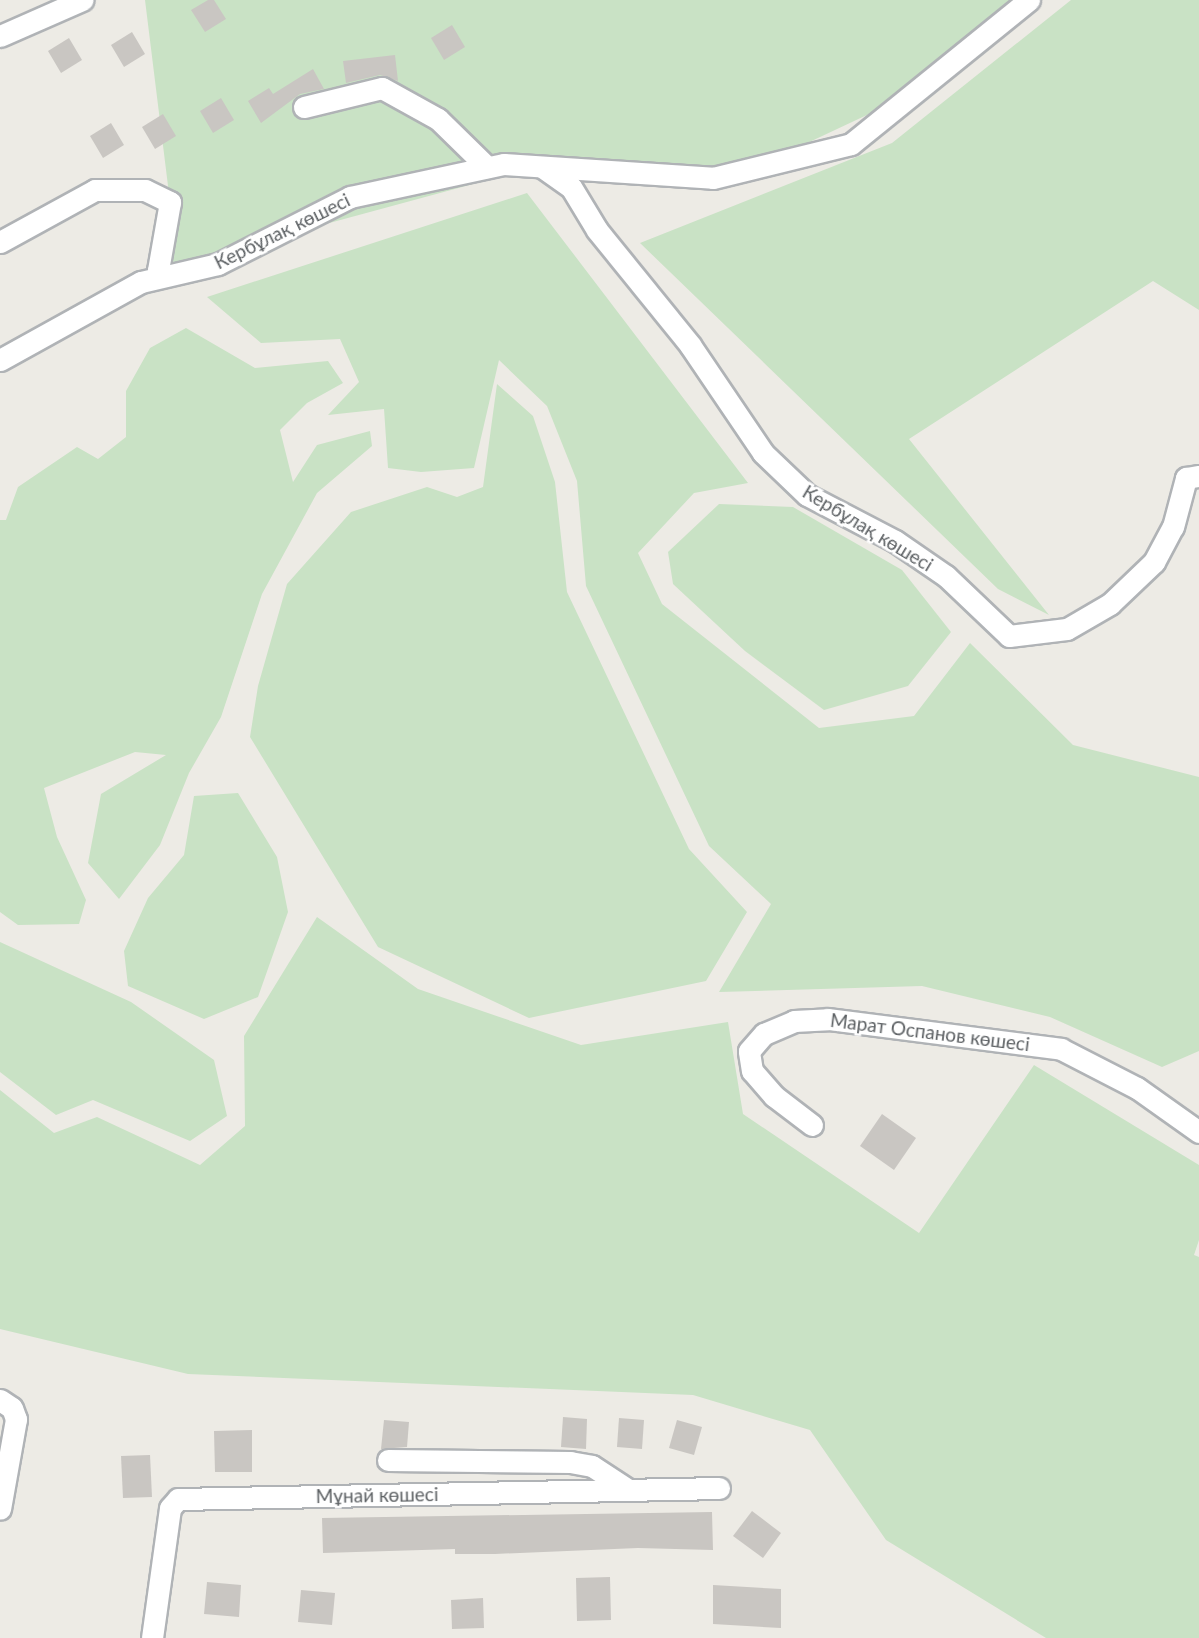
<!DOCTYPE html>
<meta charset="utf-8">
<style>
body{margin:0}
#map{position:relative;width:1199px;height:1638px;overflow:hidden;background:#edebe5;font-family:Lato,sans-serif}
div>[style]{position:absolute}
.green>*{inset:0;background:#c9e2c5}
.building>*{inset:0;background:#c9c6c2}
.roads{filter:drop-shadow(2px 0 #b0b3b6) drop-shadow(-2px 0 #b0b3b6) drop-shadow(0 2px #b0b3b6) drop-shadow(0 -2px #b0b3b6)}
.minor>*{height:21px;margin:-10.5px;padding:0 10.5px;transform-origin:10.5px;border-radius:10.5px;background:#fff}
span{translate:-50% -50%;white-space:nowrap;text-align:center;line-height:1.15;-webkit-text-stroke:5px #fff;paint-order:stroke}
.street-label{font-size:19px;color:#5d6164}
</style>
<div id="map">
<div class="green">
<div style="clip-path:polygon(145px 0,1017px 0,901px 99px,756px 167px,540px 166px,263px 241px,171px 275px,170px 202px)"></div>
<div style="clip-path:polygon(1071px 0,1199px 0,1199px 310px,1153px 281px,909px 439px,1049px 615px,998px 589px,640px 243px,892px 143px)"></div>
<div style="clip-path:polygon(527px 193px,748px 483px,694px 493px,638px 553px,662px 604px,819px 728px,914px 716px,970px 643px,1073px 745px,1199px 777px,1199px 1051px,1162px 1067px,1050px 1017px,922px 986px,719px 992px,771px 904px,709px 846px,586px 586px,577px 481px,547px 406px,499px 360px,474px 468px,421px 472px,388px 468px,384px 409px,328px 415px,359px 382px,340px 339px,261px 343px,207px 297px)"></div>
<div style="clip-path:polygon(186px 328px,255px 368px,328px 361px,343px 383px,307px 403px,280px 430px,293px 482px,317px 445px,370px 431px,372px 446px,317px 493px,262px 594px,221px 717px,189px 773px,160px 845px,119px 899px,88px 863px,101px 794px,166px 755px,135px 752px,44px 788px,57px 837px,86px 900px,79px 924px,18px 925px,0 912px,0 520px,6px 520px,18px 487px,77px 447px,98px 459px,126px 437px,126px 391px,150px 348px)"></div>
<div style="clip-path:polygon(497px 384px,533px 416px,555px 482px,567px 592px,689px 849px,747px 912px,706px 981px,529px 1018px,378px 947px,250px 737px,258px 686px,287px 584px,351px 512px,427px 487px,457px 497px,483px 487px)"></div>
<div style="clip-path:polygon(719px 504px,793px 507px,902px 570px,951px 632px,908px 686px,824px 710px,745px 651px,673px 584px,668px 552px)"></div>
<div style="clip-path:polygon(238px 793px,277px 857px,288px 912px,258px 997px,204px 1019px,128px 986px,124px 951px,148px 898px,184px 855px,194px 796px)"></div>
<div style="clip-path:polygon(317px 917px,418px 989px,581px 1045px,728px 1022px,743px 1114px,919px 1233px,1034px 1065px,1199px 1165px,1199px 1240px,1194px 1255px,1199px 1257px,1199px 1638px,1046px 1638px,886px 1540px,810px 1430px,693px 1395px,188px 1374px,0 1329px,0 1090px,54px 1133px,97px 1117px,200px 1165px,245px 1126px,244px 1036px)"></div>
<div style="clip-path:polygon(0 942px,131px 1002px,214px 1060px,227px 1116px,190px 1141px,93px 1100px,56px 1115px,0 1072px)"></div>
</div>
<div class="building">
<div style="clip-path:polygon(208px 0,214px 0,226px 19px,205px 32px,191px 10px)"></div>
<div style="clip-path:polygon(452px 25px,465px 47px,444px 60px,431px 38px)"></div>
<div style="clip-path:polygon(132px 32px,145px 54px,124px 67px,111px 45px)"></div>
<div style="clip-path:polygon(69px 38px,82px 60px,61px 73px,48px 51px)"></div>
<div style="clip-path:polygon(395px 55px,398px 81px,380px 75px,346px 83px,343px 61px)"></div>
<div style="clip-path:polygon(313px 69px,324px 89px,300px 94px,261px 123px,248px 101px,269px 88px,273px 94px)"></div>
<div style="clip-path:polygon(221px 98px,234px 120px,213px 133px,200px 111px)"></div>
<div style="clip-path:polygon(163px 114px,176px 136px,155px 149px,142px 127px)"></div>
<div style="clip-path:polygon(111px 123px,124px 145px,103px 158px,90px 136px)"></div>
<div style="clip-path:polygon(882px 1114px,916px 1138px,894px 1170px,860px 1146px)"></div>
<div style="clip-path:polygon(563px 1417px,587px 1419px,586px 1449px,561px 1447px)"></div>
<div style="clip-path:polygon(619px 1418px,644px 1420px,642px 1449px,617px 1447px)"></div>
<div style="clip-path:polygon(384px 1420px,409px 1422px,407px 1447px,381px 1449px)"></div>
<div style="clip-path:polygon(677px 1420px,702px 1427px,694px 1455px,669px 1448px)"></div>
<div style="clip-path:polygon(252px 1430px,252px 1472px,215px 1472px,214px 1431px)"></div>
<div style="clip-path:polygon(150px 1455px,152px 1497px,123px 1498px,121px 1456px)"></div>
<div style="clip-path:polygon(752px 1511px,781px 1533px,763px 1558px,733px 1536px)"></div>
<div style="clip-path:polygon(712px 1512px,713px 1550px,638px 1548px,495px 1554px,455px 1554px,455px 1549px,323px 1553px,322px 1518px)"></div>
<div style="clip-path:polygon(610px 1577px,611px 1620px,577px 1621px,576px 1578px)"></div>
<div style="clip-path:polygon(207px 1582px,241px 1585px,239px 1617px,204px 1614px)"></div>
<div style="clip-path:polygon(713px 1585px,781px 1589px,781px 1628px,713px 1624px)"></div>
<div style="clip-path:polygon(301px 1590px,335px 1593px,332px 1625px,298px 1622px)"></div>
<div style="clip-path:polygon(483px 1598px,484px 1628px,452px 1629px,451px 1600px)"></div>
</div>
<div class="roads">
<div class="minor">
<div style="left:0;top:36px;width:90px;rotate:-23.7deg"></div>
<div style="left:304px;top:107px;width:80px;rotate:-13.7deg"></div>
<div style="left:382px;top:88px;width:64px;rotate:29deg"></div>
<div style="left:438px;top:119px;width:69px;rotate:44.4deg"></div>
<div style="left:542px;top:167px;width:35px;rotate:35deg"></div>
<div style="left:571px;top:187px;width:50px;rotate:58.8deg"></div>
<div style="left:597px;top:230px;width:148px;rotate:51deg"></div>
<div style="left:690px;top:345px;width:130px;rotate:55.9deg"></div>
<div style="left:763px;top:453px;width:61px;rotate:43.7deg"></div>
<div style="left:807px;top:495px;width:99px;rotate:27.6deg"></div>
<div style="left:895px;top:541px;width:62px;rotate:34.5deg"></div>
<div style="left:946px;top:576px;width:87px;rotate:43.6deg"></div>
<div style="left:1009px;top:636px;width:58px;rotate:-6.9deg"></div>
<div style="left:1067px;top:629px;width:50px;rotate:-30.2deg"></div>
<div style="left:1110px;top:604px;width:61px;rotate:-43.7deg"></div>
<div style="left:1154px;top:562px;width:40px;rotate:-62deg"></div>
<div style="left:1173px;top:527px;width:51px;rotate:-75.1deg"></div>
<div style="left:1186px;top:478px;width:13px;rotate:-9deg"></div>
<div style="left:0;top:242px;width:108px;rotate:-28.7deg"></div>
<div style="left:95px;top:190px;width:50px"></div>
<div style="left:145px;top:190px;width:28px;rotate:26deg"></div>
<div style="left:170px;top:202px;width:69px;rotate:100deg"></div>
<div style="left:158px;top:270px;width:7px;rotate:74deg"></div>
<div style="left:0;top:360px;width:161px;rotate:-29deg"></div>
<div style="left:141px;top:282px;width:79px;rotate:-13.2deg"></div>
<div style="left:218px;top:264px;width:148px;rotate:-26.9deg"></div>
<div style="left:350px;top:197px;width:157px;rotate:-12.1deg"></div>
<div style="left:504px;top:164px;width:209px;rotate:3.8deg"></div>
<div style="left:713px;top:178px;width:142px;rotate:-13.8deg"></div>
<div style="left:851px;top:144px;width:229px;rotate:-39deg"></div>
<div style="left:812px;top:1125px;width:48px;rotate:-142.7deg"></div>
<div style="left:774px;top:1096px;width:33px;rotate:-131deg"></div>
<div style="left:752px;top:1071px;width:20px;rotate:-99deg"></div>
<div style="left:749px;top:1051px;width:23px;rotate:-49deg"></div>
<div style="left:764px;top:1034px;width:33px;rotate:-23deg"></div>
<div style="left:794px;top:1021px;width:34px;rotate:-3deg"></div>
<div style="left:828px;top:1019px;width:235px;rotate:7.3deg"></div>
<div style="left:1061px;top:1049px;width:85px;rotate:27.2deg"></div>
<div style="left:1137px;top:1088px;width:76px;rotate:35.4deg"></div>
<div style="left:0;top:1400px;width:14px;rotate:34deg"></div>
<div style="left:12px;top:1408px;width:12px;rotate:70deg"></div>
<div style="left:16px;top:1419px;width:91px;rotate:100.1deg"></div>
<div style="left:388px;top:1460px;width:182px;rotate:0.6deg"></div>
<div style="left:570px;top:1462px;width:22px;rotate:10deg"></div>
<div style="left:592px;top:1466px;width:42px;rotate:33.3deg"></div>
<div style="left:152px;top:1638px;width:131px;rotate:-82.1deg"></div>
<div style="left:170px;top:1508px;width:12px;rotate:-48deg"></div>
<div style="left:178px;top:1499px;width:541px;rotate:-1.16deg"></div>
</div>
</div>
<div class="street-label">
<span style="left:282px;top:231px;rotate:-26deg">Кербұлақ көшесі</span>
<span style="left:868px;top:528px;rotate:31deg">Кербұлақ көшесі</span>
<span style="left:930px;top:1032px;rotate:7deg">Марат Оспанов көшесі</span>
<span style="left:377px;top:1495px;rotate:-1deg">Мұнай көшесі</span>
</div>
</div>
